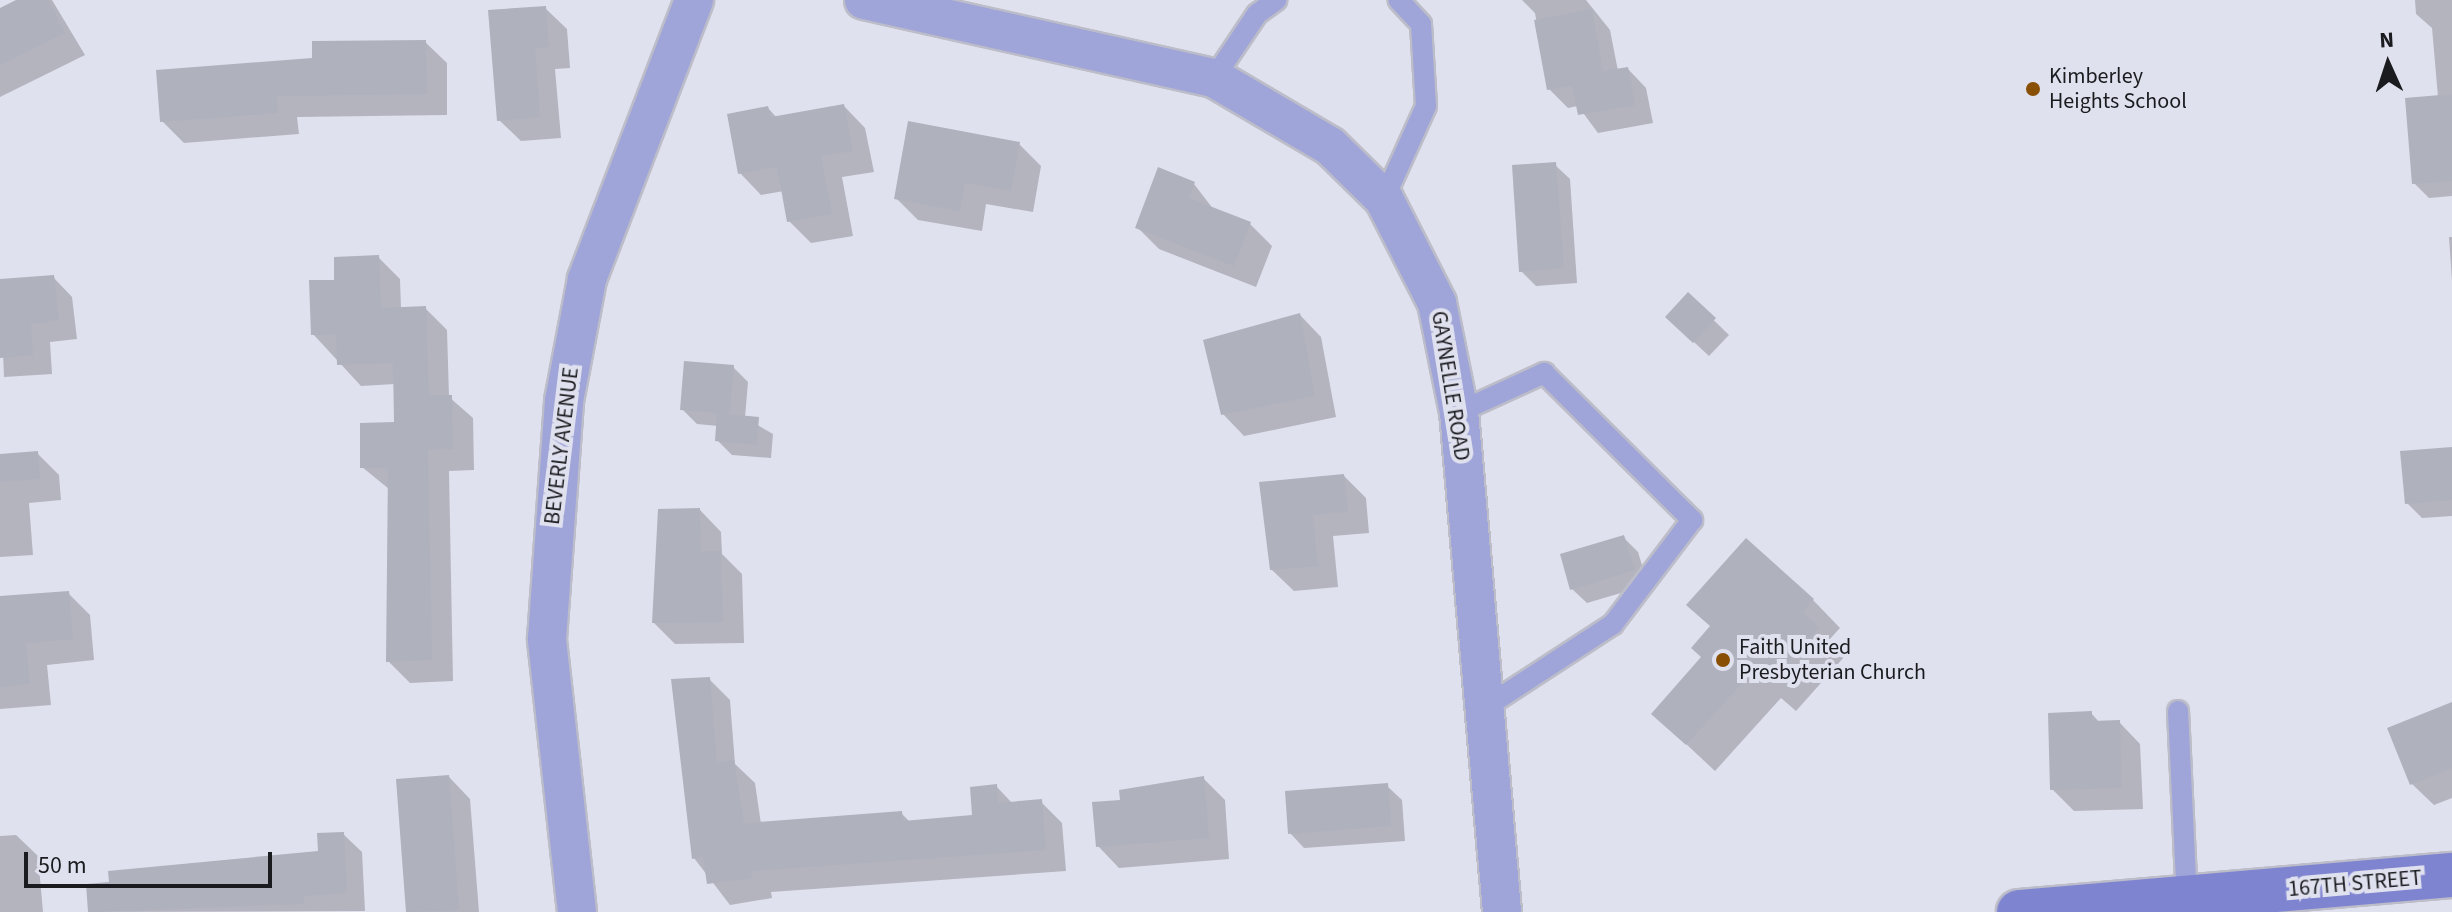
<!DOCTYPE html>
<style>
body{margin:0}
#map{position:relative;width:2452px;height:912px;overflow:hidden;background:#e0e1ee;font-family:"Source Sans 3",sans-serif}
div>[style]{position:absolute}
.shadow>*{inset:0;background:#0003}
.building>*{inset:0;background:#afb1bd}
.roads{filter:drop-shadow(2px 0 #bcbdc9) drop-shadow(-2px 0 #bcbdc9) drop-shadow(0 2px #bcbdc9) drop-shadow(0 -2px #bcbdc9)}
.lane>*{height:20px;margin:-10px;padding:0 10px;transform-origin:10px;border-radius:10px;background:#9fa4d9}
.street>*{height:38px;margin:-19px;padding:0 19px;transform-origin:19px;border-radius:19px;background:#9fa4d9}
.secondary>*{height:44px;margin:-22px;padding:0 22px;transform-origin:22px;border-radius:22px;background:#7f84d1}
.dots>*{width:22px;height:22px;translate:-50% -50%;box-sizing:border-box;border:4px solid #e0e1ee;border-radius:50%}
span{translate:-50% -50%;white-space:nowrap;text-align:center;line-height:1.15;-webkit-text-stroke:8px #e0e1ee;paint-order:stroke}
.poi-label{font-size:22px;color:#1a1b1f}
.left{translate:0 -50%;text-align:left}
.street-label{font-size:22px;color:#1a1b1f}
.north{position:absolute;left:2348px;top:24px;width:80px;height:80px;-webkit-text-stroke:6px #e0e1ee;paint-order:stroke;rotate:357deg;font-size:22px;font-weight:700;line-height:32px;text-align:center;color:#1a1b1f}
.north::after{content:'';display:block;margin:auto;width:28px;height:36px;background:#1a1b1f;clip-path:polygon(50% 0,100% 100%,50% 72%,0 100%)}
.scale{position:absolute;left:24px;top:852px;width:248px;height:36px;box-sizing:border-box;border:4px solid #1a1b1f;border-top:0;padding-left:10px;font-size:24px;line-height:28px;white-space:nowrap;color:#1a1b1f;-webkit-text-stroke:6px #e0e1ee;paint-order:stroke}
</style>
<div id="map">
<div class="shadow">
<div style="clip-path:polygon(21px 0,52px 0,85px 55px,0 97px,0 10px)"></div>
<div style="clip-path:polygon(1522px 0,1586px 0,1610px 30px,1618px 71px,1628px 69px,1646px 88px,1653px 123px,1598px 133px,1578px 106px,1568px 108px,1549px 89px,1535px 13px)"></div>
<div style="clip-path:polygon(2415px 0,2452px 0,2452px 196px,2429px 198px,2414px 183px,2438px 97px,2432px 28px,2416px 14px)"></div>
<div style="clip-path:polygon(545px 8px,567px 29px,570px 68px,555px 69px,561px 138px,521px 141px,499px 120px)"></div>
<div style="clip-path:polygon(425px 42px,447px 63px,447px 115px,297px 117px,299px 134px,184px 143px,162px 121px,314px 60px)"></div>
<div style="clip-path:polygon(844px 106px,865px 128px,874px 172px,842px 177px,853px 236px,811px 243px,789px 221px,784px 191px,761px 195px,740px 173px,768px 108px,777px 118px)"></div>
<div style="clip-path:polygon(1019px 144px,1041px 166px,1033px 212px,986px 204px,982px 231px,918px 220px,896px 198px)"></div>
<div style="clip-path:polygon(1555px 165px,1570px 179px,1577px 283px,1536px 286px,1521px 271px)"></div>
<div style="clip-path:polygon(1194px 184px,1214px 210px,1250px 224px,1272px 246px,1256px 287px,1159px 249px,1137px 227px)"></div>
<div style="clip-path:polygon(2449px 237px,2452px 237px,2452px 281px)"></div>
<div style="clip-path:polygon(378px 257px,400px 279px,401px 309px,425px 308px,447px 330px,449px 397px,473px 418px,474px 470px,449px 471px,453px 681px,410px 683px,388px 661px,389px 489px,362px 467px,396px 424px,395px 384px,361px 386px,313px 334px,336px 282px)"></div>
<div style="clip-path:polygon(53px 277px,72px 297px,77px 339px,50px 342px,52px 374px,4px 377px,0 281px)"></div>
<div style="clip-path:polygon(1688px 295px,1729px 335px,1709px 356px,1682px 331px)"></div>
<div style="clip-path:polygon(1300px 315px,1321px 337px,1336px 417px,1244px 436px,1223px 414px)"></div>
<div style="clip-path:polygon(733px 367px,748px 382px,745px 418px,773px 434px,771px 458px,732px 455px,717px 440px,718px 426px,697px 424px,682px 409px)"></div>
<div style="clip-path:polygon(2452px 449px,2452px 516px,2422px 518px,2407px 503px)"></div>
<div style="clip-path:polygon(37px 453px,59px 475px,61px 500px,29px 503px,33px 555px,0 557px,0 456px)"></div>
<div style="clip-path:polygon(1344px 476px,1366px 498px,1369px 533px,1333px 536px,1338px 587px,1294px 591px,1272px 570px,1262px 484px)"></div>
<div style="clip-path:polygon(700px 510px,721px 532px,722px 554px,742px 574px,744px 643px,675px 644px,654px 623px)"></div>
<div style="clip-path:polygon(1623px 537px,1638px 552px,1648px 585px,1587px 603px,1572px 589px)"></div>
<div style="clip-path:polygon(68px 593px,90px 615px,94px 660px,47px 665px,51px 705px,0 709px,0 598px)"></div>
<div style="clip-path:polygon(1813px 600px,1840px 628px,1829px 640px,1845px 656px,1796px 711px,1781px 698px,1715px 771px,1654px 714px,1703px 658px,1712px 627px)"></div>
<div style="clip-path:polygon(709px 679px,730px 700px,735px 764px,755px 783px,761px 824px,901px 813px,911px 823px,974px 817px,996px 786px,1013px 804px,1041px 802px,1062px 823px,1066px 871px,771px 892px,772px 898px,730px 905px,694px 858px)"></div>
<div style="clip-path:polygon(2452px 704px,2452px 798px,2434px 805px,2412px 784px)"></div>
<div style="clip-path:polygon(2091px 713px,2100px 723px,2119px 722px,2140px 744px,2143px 809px,2074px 811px,2052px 789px)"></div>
<div style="clip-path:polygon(449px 777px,470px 799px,479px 912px,408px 912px,398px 781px)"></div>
<div style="clip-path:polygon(1203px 778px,1225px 800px,1229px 859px,1119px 868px,1098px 846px,1122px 802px)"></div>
<div style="clip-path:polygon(1387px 786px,1402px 800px,1405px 841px,1304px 848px,1290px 833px)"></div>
<div style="clip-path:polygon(343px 834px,362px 852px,365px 911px,90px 912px,88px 886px,320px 852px)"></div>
<div style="clip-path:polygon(16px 835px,38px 856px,43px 912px,0 912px,0 836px)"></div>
</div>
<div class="building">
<div style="clip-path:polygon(16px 0,49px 0,65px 33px,0 65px,0 8px)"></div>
<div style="clip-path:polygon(546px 6px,549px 47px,535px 48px,540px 117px,497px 121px,488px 10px)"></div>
<div style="clip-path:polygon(1592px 9px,1603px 71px,1628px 67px,1635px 105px,1578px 115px,1572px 86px,1547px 90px,1534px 20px)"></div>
<div style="clip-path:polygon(426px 40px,427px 94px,277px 96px,278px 113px,160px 122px,156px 70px,312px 58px,312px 41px)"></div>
<div style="clip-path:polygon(2452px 94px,2452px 181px,2412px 184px,2405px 98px)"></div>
<div style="clip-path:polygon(844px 104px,853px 151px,821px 156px,832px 214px,787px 222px,777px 167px,738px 174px,727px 114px,768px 106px,771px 117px)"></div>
<div style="clip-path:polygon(908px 121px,1020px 142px,1011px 191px,965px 183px,960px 211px,894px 199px)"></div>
<div style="clip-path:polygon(1556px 162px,1564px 268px,1519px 272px,1512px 165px)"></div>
<div style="clip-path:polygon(1158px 167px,1195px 182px,1189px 198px,1251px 222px,1234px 266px,1135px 228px)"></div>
<div style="clip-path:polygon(379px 255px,381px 308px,426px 306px,429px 395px,452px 395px,453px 449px,428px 450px,432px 660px,386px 662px,388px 468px,360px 468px,360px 423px,394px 422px,393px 363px,337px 365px,336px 334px,311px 335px,309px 280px,334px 280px,334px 257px)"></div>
<div style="clip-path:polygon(54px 275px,59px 320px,31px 324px,33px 355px,0 358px,0 279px)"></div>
<div style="clip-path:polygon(1688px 292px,1716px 318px,1693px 343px,1665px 317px)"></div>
<div style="clip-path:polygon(1300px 313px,1315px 396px,1221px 415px,1203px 340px)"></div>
<div style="clip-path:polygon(684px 361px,734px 365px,730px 414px,680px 410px)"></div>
<div style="clip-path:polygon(717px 413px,759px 417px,757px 445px,715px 441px)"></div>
<div style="clip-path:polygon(2452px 447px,2452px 500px,2405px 504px,2400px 451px)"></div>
<div style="clip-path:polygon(38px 451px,40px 479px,0 482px,0 454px)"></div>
<div style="clip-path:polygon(1344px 474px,1348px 512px,1313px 515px,1318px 566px,1270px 570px,1259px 482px)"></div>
<div style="clip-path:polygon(700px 508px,701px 551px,721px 551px,723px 622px,652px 623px,658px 509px)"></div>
<div style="clip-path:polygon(1624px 535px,1635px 570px,1570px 590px,1560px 554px)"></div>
<div style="clip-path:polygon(1746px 538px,1814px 599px,1803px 612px,1819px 627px,1767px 685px,1752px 672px,1686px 745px,1651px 714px,1701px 657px,1691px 648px,1710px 626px,1686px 605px)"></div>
<div style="clip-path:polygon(69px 591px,73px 639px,26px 643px,30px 684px,0 687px,0 596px)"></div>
<div style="clip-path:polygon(710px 677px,717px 763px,734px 760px,744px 823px,902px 811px,903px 821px,972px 815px,970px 787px,997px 784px,998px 803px,1042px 799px,1046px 850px,751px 871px,752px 878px,707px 884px,703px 857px,692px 859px,671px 679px)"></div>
<div style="clip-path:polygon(2452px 702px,2452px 768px,2410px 785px,2387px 728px)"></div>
<div style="clip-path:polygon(2092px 711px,2092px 721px,2120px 720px,2122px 788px,2050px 790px,2048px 713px)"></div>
<div style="clip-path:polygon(449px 775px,459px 910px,406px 912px,396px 779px)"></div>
<div style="clip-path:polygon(1204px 776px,1209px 838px,1096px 847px,1092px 802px,1120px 800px,1119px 790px)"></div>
<div style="clip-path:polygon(1388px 783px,1391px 826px,1288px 834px,1285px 791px)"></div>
<div style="clip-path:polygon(344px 832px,347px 893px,304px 896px,304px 904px,88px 912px,86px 884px,109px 882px,108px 871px,318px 851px,317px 833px)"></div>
</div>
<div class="roads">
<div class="lane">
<div style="left:1214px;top:78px;width:77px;rotate:-56.1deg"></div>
<div style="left:1257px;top:14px;width:24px;rotate:-36deg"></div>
<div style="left:1384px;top:199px;width:102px;rotate:-65.7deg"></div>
<div style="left:1426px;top:106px;width:82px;rotate:-93.5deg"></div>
<div style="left:1421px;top:24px;width:33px;rotate:-133deg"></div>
<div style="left:1459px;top:412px;width:94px;rotate:-24.6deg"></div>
<div style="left:1544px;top:373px;width:209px;rotate:44.8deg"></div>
<div style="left:1692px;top:520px;width:131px;rotate:127.2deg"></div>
<div style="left:1613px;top:624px;width:154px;rotate:146.9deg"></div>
<div style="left:2178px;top:711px;width:188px;rotate:87.3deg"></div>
</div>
<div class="street">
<div style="left:864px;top:0;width:359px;rotate:12.6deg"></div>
<div style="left:1214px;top:78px;width:134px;rotate:30.4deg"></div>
<div style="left:1330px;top:146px;width:76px;rotate:44.5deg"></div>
<div style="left:1384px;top:199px;width:117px;rotate:63deg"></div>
<div style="left:1437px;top:303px;width:111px;rotate:78.6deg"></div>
<div style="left:1459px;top:412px;width:502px;rotate:85.08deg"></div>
<div style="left:577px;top:912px;width:275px;rotate:-96.3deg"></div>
<div style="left:547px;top:639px;width:239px;rotate:-85.9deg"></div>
<div style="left:564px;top:401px;width:124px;rotate:-79.3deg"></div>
<div style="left:587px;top:279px;width:299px;rotate:-69deg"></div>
</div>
<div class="secondary">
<div style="left:2019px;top:912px;width:435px;rotate:-4.9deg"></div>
</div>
</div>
<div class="dots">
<div style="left:2033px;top:89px;background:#895005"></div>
<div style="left:1723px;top:660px;background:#895005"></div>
</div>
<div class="poi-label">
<span class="left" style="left:2049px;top:89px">Kimberley<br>Heights School</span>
<span class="left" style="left:1739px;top:660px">Faith United<br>Presbyterian Church</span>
</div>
<div class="street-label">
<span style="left:1450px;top:386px;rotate:81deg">GAYNELLE ROAD</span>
<span style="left:562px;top:446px;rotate:-83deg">BEVERLY AVENUE</span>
<span style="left:2355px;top:884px;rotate:-5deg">167TH STREET</span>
</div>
<div class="north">N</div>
<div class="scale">50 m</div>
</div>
